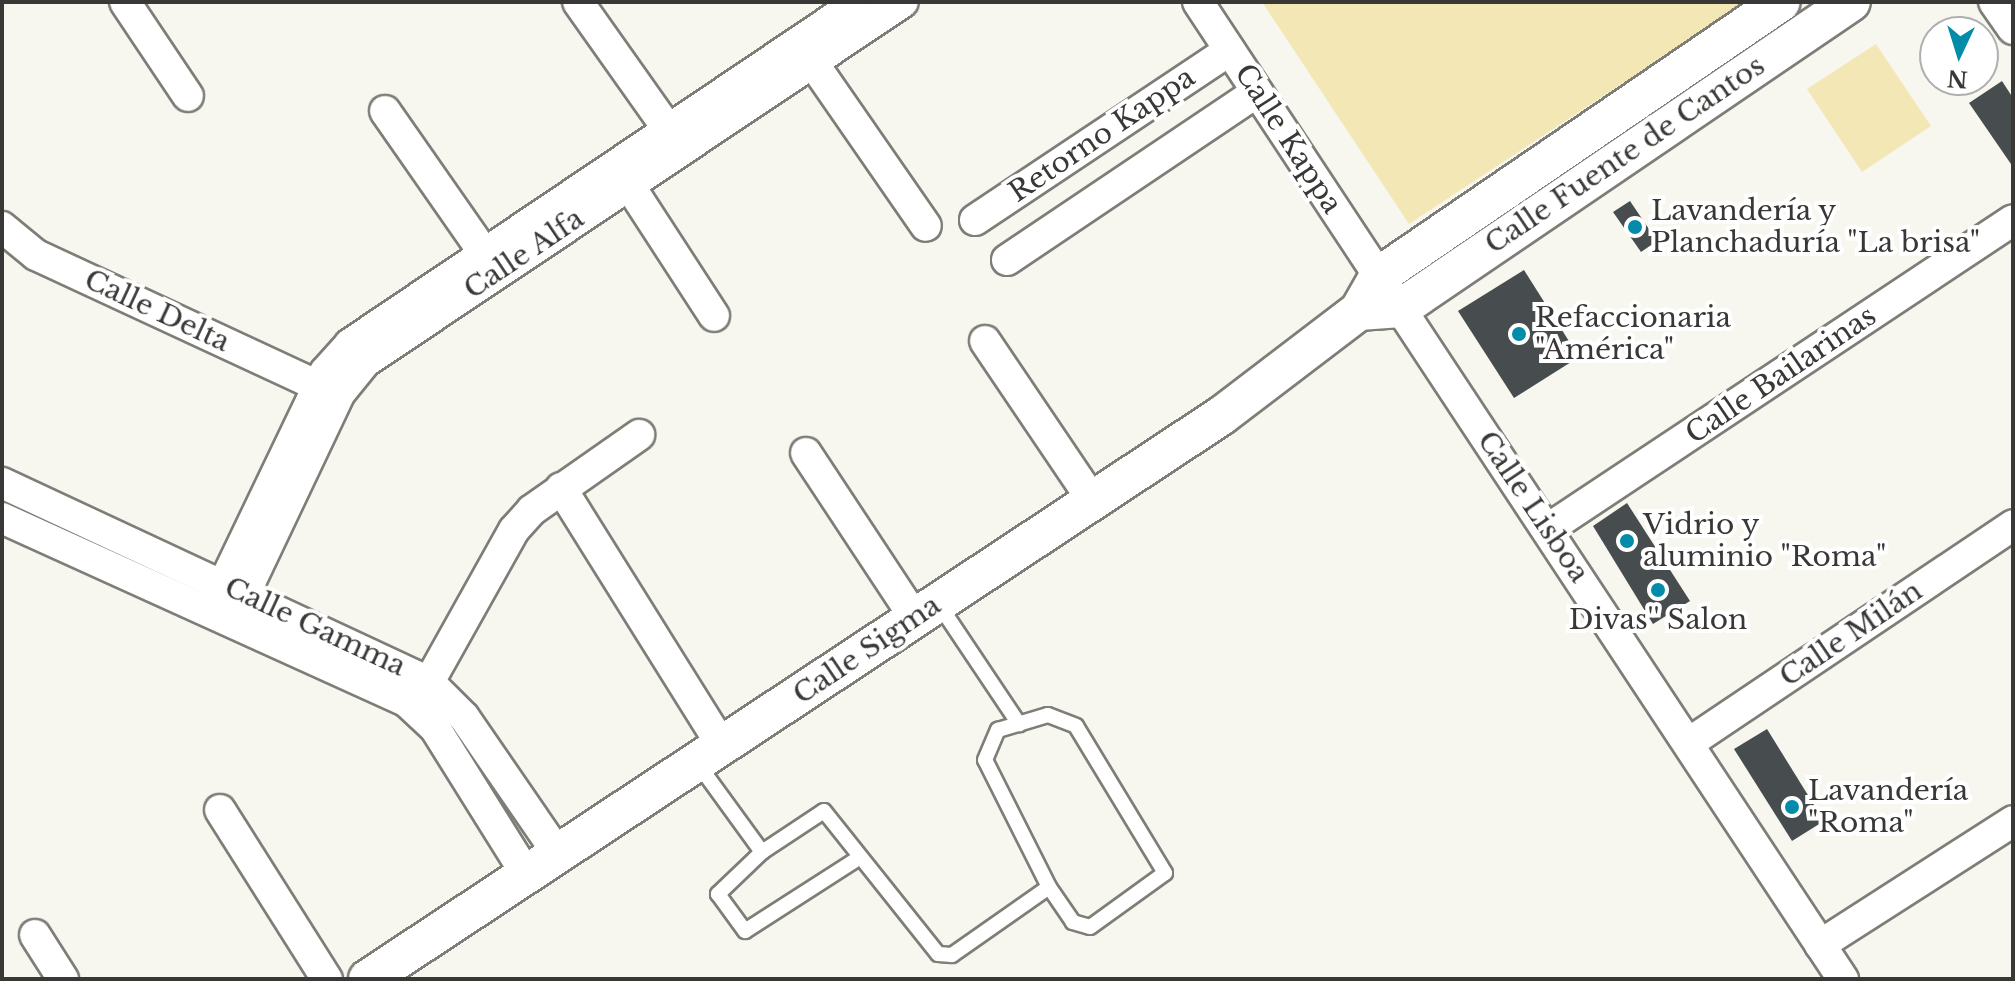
<!DOCTYPE html>
<meta charset="utf-8">
<style>
body{margin:0}
#map{position:relative;width:2015px;height:981px;overflow:hidden;background:#f7f6ef;font-family:"Libre Baskerville",serif}
div>[style]{position:absolute}
.green>*{inset:0;background:#f3e8b5}
.building>*{inset:0;background:#474d4f}
.roads{filter:drop-shadow(2px 0 #7e7d77) drop-shadow(-2px 0 #7e7d77) drop-shadow(0 2px #7e7d77) drop-shadow(0 -2px #7e7d77)}
.service>*{height:14px;margin:-7px;padding:0 7px;transform-origin:7px;border-radius:7px;background:#fff}
.minor>*{height:30px;margin:-15px;padding:0 15px;transform-origin:15px;border-radius:15px;background:#fff}
.tertiary>*{height:38px;margin:-19px;padding:0 19px;transform-origin:19px;border-radius:19px;background:#fff}
.dots>*{width:22px;height:22px;translate:-50% -50%;box-sizing:border-box;border:4px solid #fff;border-radius:50%}
span{translate:-50% -50%;white-space:nowrap;text-align:center;line-height:1.15;-webkit-text-stroke:8px #fff;paint-order:stroke}
.street-label{font-size:28px;color:#393836}
.poi-label{font-size:28px;color:#393836}
.left{translate:0 -50%;text-align:left}
.frame{position:absolute;inset:0;border:4px solid #393836;pointer-events:none}
.north{position:absolute;left:1919px;top:16px;width:80px;height:80px;box-sizing:border-box;background:#fff;border:2px solid #b0afaf;border-radius:50%;rotate:184deg;font-size:22px;font-weight:700;line-height:32px;text-align:center;color:#393836}
.north::after{content:'';display:block;margin:auto;width:28px;height:36px;background:#038baa;clip-path:polygon(50% 0,100% 100%,50% 72%,0 100%)}
</style>
<div id="map">
<div class="green">
<div style="clip-path:polygon(1262px 2px,1746px 2px,1409px 224px)"></div>
<div style="clip-path:polygon(1876px 44px,1931px 126px,1862px 172px,1807px 89px)"></div>
</div>
<div class="building">
<div style="clip-path:polygon(2002px 81px,2013px 98px,2013px 167px,1969px 103px)"></div>
<div style="clip-path:polygon(1630px 201px,1657px 241px,1641px 252px,1613px 212px)"></div>
<div style="clip-path:polygon(1524px 270px,1579px 357px,1514px 398px,1458px 311px)"></div>
<div style="clip-path:polygon(1627px 503px,1690px 601px,1653px 624px,1593px 526px)"></div>
<div style="clip-path:polygon(1767px 729px,1824px 821px,1792px 841px,1734px 749px)"></div>
</div>
<div class="roads">
<div class="service">
<div style="left:938px;top:603px;width:146px;rotate:56.2deg"></div>
<div style="left:1048px;top:715px;width:30px;rotate:21deg"></div>
<div style="left:1076px;top:726px;width:172px;rotate:58.8deg"></div>
<div style="left:1165px;top:873px;width:92px;rotate:144.2deg"></div>
<div style="left:1090px;top:927px;width:18px;rotate:-164deg"></div>
<div style="left:1073px;top:922px;width:42px;rotate:-124.4deg"></div>
<div style="left:1049px;top:887px;width:142px;rotate:-116.7deg"></div>
<div style="left:985px;top:760px;width:33px;rotate:-67deg"></div>
<div style="left:998px;top:730px;width:52px;rotate:-16.7deg"></div>
<div style="left:698px;top:764px;width:109px;rotate:54deg"></div>
<div style="left:762px;top:852px;width:61px;rotate:136.3deg"></div>
<div style="left:718px;top:894px;width:46px;rotate:53.9deg"></div>
<div style="left:745px;top:931px;width:133px;rotate:-32.7deg"></div>
<div style="left:762px;top:852px;width:74px;rotate:-33.5deg"></div>
<div style="left:824px;top:811px;width:183px;rotate:51.4deg"></div>
<div style="left:938px;top:954px;width:14px;rotate:4deg"></div>
<div style="left:952px;top:955px;width:118px;rotate:-35deg"></div>
</div>
<div class="minor">
<div style="left:125px;top:2px;width:113px;rotate:56.2deg"></div>
<div style="left:578px;top:2px;width:156px;rotate:54.7deg"></div>
<div style="left:1198px;top:2px;width:1171px;rotate:56.57deg"></div>
<div style="left:1994px;top:2px;width:33px;rotate:55deg"></div>
<div style="left:813px;top:63px;width:198px;rotate:55.3deg"></div>
<div style="left:385px;top:111px;width:173px;rotate:55.1deg"></div>
<div style="left:629px;top:185px;width:156px;rotate:57deg"></div>
<div style="left:975px;top:220px;width:306px;rotate:-33.7deg"></div>
<div style="left:2px;top:227px;width:44px;rotate:39.5deg"></div>
<div style="left:36px;top:255px;width:311px;rotate:24.9deg"></div>
<div style="left:1007px;top:260px;width:301px;rotate:-33.9deg"></div>
<div style="left:985px;top:341px;width:193px;rotate:56deg"></div>
<div style="left:806px;top:453px;width:198px;rotate:56.6deg"></div>
<div style="left:2px;top:483px;width:471px;rotate:25deg"></div>
<div style="left:429px;top:682px;width:49px;rotate:45deg"></div>
<div style="left:464px;top:717px;width:168px;rotate:55.5deg"></div>
<div style="left:561px;top:488px;width:305px;rotate:58deg"></div>
<div style="left:2px;top:518px;width:444px;rotate:24.4deg"></div>
<div style="left:406px;top:701px;width:40px;rotate:43deg"></div>
<div style="left:435px;top:728px;width:173px;rotate:58deg"></div>
<div style="left:1548px;top:529px;width:558px;rotate:-33.6deg"></div>
<div style="left:223px;top:585px;width:236px;rotate:-64.4deg"></div>
<div style="left:325px;top:372px;width:38px;rotate:-48deg"></div>
<div style="left:350px;top:344px;width:612px;rotate:-33.95deg"></div>
<div style="left:244px;top:595px;width:224px;rotate:-64.6deg"></div>
<div style="left:340px;top:393px;width:40px;rotate:-51deg"></div>
<div style="left:365px;top:362px;width:647px;rotate:-33.79deg"></div>
<div style="left:429px;top:682px;width:174px;rotate:-60.8deg"></div>
<div style="left:514px;top:530px;width:27px;rotate:-48deg"></div>
<div style="left:532px;top:510px;width:131px;rotate:-35deg"></div>
<div style="left:1689px;top:743px;width:391px;rotate:-33.9deg"></div>
<div style="left:220px;top:810px;width:200px;rotate:57.7deg"></div>
<div style="left:35px;top:935px;width:52px;rotate:57.5deg"></div>
<div style="left:1820px;top:945px;width:229px;rotate:-32.7deg"></div>
</div>
<div class="tertiary">
<div style="left:1359px;top:311px;width:42px;rotate:-4.1deg"></div>
<div style="left:1401px;top:308px;width:544px;rotate:-34.22deg"></div>
<div style="left:368px;top:979px;width:1022px;rotate:-33.43deg"></div>
<div style="left:1221px;top:416px;width:173px;rotate:-37.3deg"></div>
<div style="left:1359px;top:311px;width:40px;rotate:-60.3deg"></div>
<div style="left:1379px;top:276px;width:486px;rotate:-34.3deg"></div>
</div>
</div>
<div class="dots">
<div style="left:1635px;top:227px;background:#038baa"></div>
<div style="left:1519px;top:334px;background:#038baa"></div>
<div style="left:1627px;top:541px;background:#038baa"></div>
<div style="left:1658px;top:590px;background:#038baa"></div>
<div style="left:1792px;top:807px;background:#038baa"></div>
</div>
<div class="street-label">
<span style="left:1102px;top:135px;rotate:-34deg">Retorno Kappa</span>
<span style="left:1288px;top:139px;rotate:57deg">Calle Kappa</span>
<span style="left:1625px;top:155px;rotate:-34deg">Calle Fuente de Cantos</span>
<span style="left:524px;top:254px;rotate:-34deg">Calle Alfa</span>
<span style="left:157px;top:311px;rotate:25deg">Calle Delta</span>
<span style="left:1781px;top:375px;rotate:-34deg">Calle Bailarinas</span>
<span style="left:1533px;top:507px;rotate:56deg">Calle Lisboa</span>
<span style="left:315px;top:627px;rotate:25deg">Calle Gamma</span>
<span style="left:1851px;top:634px;rotate:-34deg">Calle Milán</span>
<span style="left:867px;top:650px;rotate:-34deg">Calle Sigma</span>
</div>
<div class="poi-label">
<span class="left" style="left:1651px;top:227px">Lavandería y<br>Planchaduría "La brisa"</span>
<span class="left" style="left:1535px;top:334px">Refaccionaria<br>"América"</span>
<span class="left" style="left:1643px;top:541px">Vidrio y<br>aluminio "Roma"</span>
<span style="left:1658px;top:620px">Divas'' Salon</span>
<span class="left" style="left:1808px;top:807px">Lavandería<br>"Roma"</span>
</div>
<div class="frame"></div>
<div class="north">N</div>
</div>
